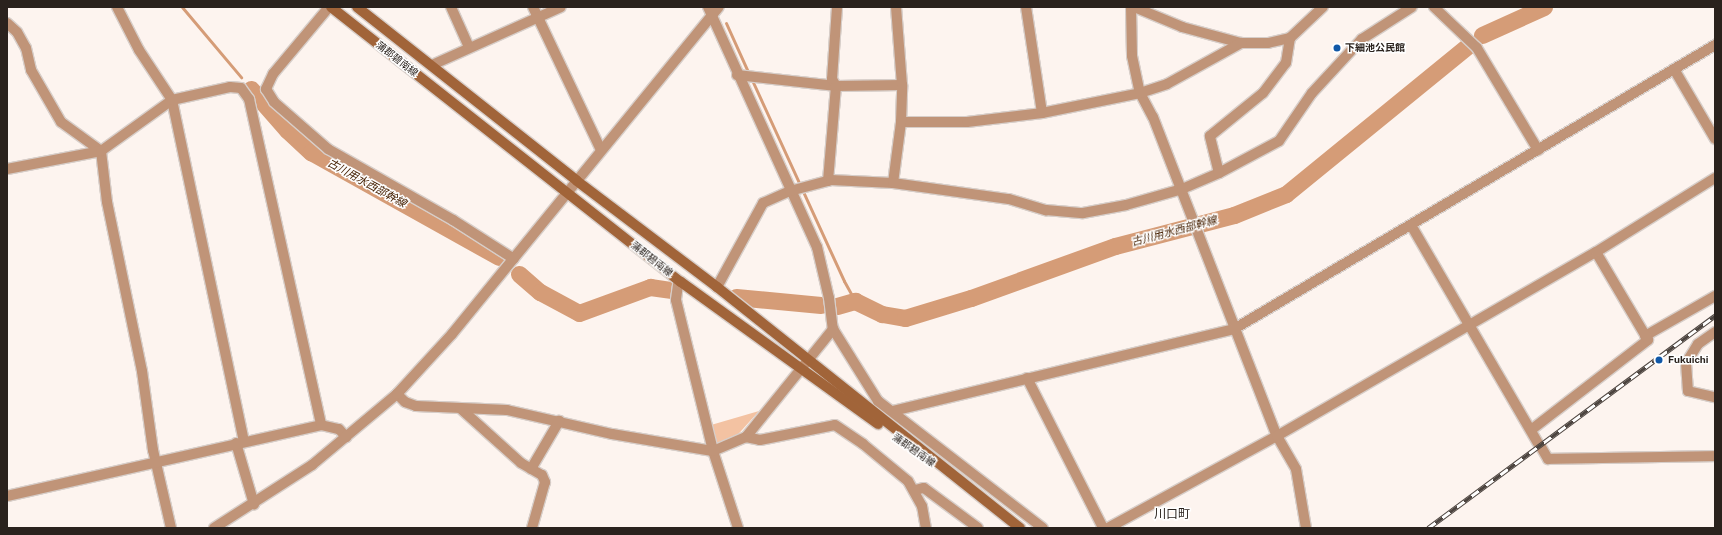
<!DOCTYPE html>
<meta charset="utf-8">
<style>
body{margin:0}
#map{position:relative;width:1722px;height:535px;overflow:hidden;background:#fdf4ef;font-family:"Public Sans","Noto Sans JP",sans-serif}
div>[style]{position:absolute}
.green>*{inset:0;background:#f3c2a2}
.stream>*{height:3px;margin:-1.5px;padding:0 1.5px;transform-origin:1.5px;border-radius:1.5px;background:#d59c77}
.river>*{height:17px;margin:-8.5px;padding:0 8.5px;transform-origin:8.5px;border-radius:8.5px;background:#d59c77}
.roads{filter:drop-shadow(1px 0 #d7cec9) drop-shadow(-1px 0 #d7cec9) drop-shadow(0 1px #d7cec9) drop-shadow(0 -1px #d7cec9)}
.minor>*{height:10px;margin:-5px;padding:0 5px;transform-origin:5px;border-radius:5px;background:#c09478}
.tertiary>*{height:10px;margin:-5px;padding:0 5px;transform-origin:5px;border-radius:5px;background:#c09478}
.secondary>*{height:10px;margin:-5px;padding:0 5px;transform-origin:5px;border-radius:5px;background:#a16439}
.rail>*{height:4.5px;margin-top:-2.25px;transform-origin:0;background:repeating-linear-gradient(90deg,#fff 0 9px,#4c443f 0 18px);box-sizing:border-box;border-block:1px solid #4c443f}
.dots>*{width:11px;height:11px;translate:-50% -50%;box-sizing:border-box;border:2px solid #fff;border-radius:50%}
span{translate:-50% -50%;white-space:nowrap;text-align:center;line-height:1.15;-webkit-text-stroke:3px #fff;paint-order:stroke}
.poi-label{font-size:10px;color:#2a221d;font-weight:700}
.left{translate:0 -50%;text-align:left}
.street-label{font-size:10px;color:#2a221d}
.water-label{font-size:11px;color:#482305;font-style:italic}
.quarter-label{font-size:12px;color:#2a221d}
.frame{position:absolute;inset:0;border:8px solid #2a221d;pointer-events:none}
</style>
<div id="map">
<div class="green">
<div style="clip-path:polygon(759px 411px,733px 440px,716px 446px,711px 425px)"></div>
</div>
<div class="stream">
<div style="left:182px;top:7px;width:92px;rotate:49.9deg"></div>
<div style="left:726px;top:23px;width:56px;rotate:65.7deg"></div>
<div style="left:752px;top:80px;width:221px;rotate:65.4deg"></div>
<div style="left:844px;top:281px;width:23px;rotate:61deg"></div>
</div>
<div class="river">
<div style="left:1482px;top:35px;width:68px;rotate:-24.3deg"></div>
<div style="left:251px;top:89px;width:55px;rotate:48.7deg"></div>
<div style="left:287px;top:130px;width:33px;rotate:43deg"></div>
<div style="left:311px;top:152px;width:215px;rotate:29.2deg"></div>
<div style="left:519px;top:274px;width:28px;rotate:41deg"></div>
<div style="left:540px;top:292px;width:44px;rotate:28.3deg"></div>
<div style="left:579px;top:313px;width:76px;rotate:-20.1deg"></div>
<div style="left:650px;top:287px;width:22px;rotate:8deg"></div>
<div style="left:736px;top:297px;width:85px;rotate:5.4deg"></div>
<div style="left:837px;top:306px;width:19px;rotate:-16deg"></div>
<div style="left:855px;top:301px;width:30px;rotate:26deg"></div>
<div style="left:882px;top:314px;width:23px;rotate:10deg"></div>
<div style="left:905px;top:318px;width:69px;rotate:-16.9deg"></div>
<div style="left:971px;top:298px;width:153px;rotate:-19.9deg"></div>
<div style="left:1115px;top:246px;width:123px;rotate:-14.6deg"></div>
<div style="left:1234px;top:215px;width:56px;rotate:-22deg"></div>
<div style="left:1286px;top:194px;width:236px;rotate:-39.2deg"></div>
</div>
<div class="roads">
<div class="minor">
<div style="left:117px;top:7px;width:48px;rotate:62.9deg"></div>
<div style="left:139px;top:50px;width:60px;rotate:56.6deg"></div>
<div style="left:172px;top:100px;width:349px;rotate:78.1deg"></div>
<div style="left:329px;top:7px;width:87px;rotate:129.9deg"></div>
<div style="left:273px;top:74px;width:17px;rotate:115deg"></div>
<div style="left:266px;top:89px;width:15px;rotate:58deg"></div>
<div style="left:274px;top:102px;width:72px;rotate:41deg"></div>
<div style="left:328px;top:149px;width:144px;rotate:29.6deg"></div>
<div style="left:453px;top:220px;width:72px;rotate:32.6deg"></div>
<div style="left:451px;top:7px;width:44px;rotate:65.8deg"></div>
<div style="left:533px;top:7px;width:158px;rotate:64.6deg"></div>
<div style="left:708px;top:7px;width:264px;rotate:65.6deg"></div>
<div style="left:817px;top:247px;width:52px;rotate:76.8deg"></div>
<div style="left:829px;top:298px;width:31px;rotate:83deg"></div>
<div style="left:833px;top:329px;width:85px;rotate:58deg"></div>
<div style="left:878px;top:401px;width:208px;rotate:37.6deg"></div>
<div style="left:1026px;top:7px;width:107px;rotate:81.4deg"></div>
<div style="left:1131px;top:7px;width:49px;rotate:88.8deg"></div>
<div style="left:1132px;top:56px;width:38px;rotate:78deg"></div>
<div style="left:1140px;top:93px;width:27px;rotate:62deg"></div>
<div style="left:1153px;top:117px;width:342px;rotate:68.8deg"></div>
<div style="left:1277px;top:436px;width:38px;rotate:60deg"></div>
<div style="left:1296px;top:469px;width:60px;rotate:80.4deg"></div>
<div style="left:1134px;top:7px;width:52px;rotate:22.6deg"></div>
<div style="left:1182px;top:27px;width:61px;rotate:15.2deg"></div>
<div style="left:1241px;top:43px;width:27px"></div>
<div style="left:1268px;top:43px;width:23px;rotate:-13deg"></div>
<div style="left:1290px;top:38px;width:45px;rotate:-43.2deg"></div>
<div style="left:1434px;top:7px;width:59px;rotate:43.6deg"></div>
<div style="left:1477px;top:48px;width:119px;rotate:59.1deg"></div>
<div style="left:7px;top:23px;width:13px;rotate:42deg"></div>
<div style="left:17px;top:32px;width:18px;rotate:61deg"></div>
<div style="left:26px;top:48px;width:23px;rotate:77deg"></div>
<div style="left:31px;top:70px;width:60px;rotate:60deg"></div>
<div style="left:61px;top:122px;width:49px;rotate:35.9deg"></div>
<div style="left:432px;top:65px;width:141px;rotate:-24.2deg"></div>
<div style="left:1674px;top:69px;width:81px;rotate:59.6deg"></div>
<div style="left:737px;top:75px;width:100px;rotate:6.3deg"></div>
<div style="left:836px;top:86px;width:66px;rotate:-0.9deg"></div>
<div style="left:901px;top:122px;width:66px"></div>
<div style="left:967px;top:122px;width:76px;rotate:-6.8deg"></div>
<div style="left:1042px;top:113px;width:100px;rotate:-11.5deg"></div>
<div style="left:1140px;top:93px;width:28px;rotate:-18deg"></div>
<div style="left:1167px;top:84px;width:85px;rotate:-29deg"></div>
<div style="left:101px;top:151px;width:51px;rotate:83.3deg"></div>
<div style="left:107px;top:202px;width:173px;rotate:78.3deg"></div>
<div style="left:142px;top:371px;width:80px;rotate:82.1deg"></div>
<div style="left:153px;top:450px;width:80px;rotate:77deg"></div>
<div style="left:7px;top:169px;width:96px;rotate:-10.8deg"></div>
<div style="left:101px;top:151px;width:87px;rotate:-35.7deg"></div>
<div style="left:172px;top:100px;width:59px;rotate:-12.6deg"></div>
<div style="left:230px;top:87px;width:11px;rotate:5deg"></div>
<div style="left:241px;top:88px;width:14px;rotate:54deg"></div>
<div style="left:249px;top:99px;width:334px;rotate:77.5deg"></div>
<div style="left:1219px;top:173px;width:68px;rotate:-28.1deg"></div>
<div style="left:1279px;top:141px;width:58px;rotate:-55.5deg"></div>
<div style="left:1312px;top:93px;width:74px;rotate:-47.2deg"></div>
<div style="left:1362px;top:39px;width:59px;rotate:-32.6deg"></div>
<div style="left:828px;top:181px;width:95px;rotate:-85.2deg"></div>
<div style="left:836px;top:86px;width:8px;rotate:-120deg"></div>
<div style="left:832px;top:79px;width:72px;rotate:-86deg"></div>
<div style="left:893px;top:183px;width:62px;rotate:-82.5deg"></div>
<div style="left:901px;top:122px;width:37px;rotate:-88deg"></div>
<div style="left:902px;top:85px;width:78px;rotate:-94.4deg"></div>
<div style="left:1411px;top:225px;width:252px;rotate:59.8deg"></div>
<div style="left:681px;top:282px;width:4px;rotate:135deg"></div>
<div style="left:678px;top:285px;width:15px;rotate:98deg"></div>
<div style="left:676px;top:300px;width:155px;rotate:76.2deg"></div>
<div style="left:713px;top:451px;width:81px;rotate:72deg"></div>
<div style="left:717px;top:287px;width:96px;rotate:-61.3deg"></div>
<div style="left:763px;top:203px;width:30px;rotate:-24deg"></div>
<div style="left:790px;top:191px;width:42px;rotate:-15deg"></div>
<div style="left:831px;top:180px;width:62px;rotate:2.8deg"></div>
<div style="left:893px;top:183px;width:117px;rotate:7.9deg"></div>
<div style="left:1009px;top:199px;width:39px;rotate:17deg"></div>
<div style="left:1046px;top:210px;width:37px;rotate:5deg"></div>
<div style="left:1083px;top:213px;width:44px;rotate:-10.5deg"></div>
<div style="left:1126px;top:205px;width:58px;rotate:-15.9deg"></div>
<div style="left:1182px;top:189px;width:40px;rotate:-23.4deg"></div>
<div style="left:1219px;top:173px;width:38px;rotate:-104deg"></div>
<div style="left:1210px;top:136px;width:68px;rotate:-39.1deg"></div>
<div style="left:1263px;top:93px;width:38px;rotate:-53deg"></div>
<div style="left:1286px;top:63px;width:25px;rotate:-81deg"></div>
<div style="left:1715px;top:332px;width:21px;rotate:145deg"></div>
<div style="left:1698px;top:344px;width:22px;rotate:122deg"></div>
<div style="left:1686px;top:363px;width:28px;rotate:86deg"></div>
<div style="left:1688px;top:391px;width:28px;rotate:13deg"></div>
<div style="left:1645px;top:336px;width:81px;rotate:-29.7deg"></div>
<div style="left:1027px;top:378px;width:168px;rotate:63.1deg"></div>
<div style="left:397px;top:394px;width:11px;rotate:45deg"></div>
<div style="left:405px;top:402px;width:12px;rotate:20deg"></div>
<div style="left:416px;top:406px;width:91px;rotate:2.5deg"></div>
<div style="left:507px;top:410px;width:108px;rotate:12.9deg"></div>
<div style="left:612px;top:434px;width:102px;rotate:9.6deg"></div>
<div style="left:713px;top:451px;width:36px;rotate:-23deg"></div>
<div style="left:746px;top:437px;width:14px;rotate:12deg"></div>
<div style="left:760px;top:440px;width:76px;rotate:-11.3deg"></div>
<div style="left:835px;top:425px;width:34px;rotate:34deg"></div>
<div style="left:863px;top:444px;width:58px;rotate:39.4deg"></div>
<div style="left:908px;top:481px;width:29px;rotate:61deg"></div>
<div style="left:922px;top:506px;width:22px;rotate:80deg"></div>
<div style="left:460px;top:408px;width:82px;rotate:42deg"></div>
<div style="left:521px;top:463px;width:24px;rotate:30deg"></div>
<div style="left:542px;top:475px;width:8px;rotate:67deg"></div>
<div style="left:545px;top:482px;width:48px;rotate:105.8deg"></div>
<div style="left:893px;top:411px;width:351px;rotate:-13.5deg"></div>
<div style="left:1234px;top:329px;width:559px;rotate:-30.56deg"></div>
<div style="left:1531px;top:430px;width:148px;rotate:-37.6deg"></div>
<div style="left:1648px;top:340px;width:102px;rotate:-120.6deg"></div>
<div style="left:746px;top:437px;width:139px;rotate:-51.1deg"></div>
<div style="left:236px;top:443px;width:64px;rotate:73.6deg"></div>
<div style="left:1541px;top:447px;width:14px;rotate:60deg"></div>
<div style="left:1548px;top:459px;width:167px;rotate:-1deg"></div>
<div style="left:531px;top:469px;width:56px;rotate:-59.7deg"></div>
<div style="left:915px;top:490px;width:9px;rotate:-13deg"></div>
<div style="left:924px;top:488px;width:67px;rotate:36.5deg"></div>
<div style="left:7px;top:496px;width:322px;rotate:-12.7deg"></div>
<div style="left:321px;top:425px;width:18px;rotate:13deg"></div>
<div style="left:339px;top:429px;width:11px;rotate:49deg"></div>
<div style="left:1108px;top:528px;width:192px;rotate:-28.6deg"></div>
<div style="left:1277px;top:436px;width:368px;rotate:-30deg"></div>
<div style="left:1596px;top:252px;width:140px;rotate:-31.9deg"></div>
</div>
<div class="tertiary">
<div style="left:214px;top:528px;width:117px;rotate:-32.7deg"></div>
<div style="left:312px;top:465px;width:111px;rotate:-39.9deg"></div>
<div style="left:397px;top:394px;width:81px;rotate:-47.5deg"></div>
<div style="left:452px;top:334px;width:422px;rotate:-50.8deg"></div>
</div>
<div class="secondary">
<div style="left:331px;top:7px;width:445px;rotate:38.2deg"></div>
<div style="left:681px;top:282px;width:243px;rotate:35.8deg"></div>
<div style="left:357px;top:7px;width:280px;rotate:38.3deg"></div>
<div style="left:577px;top:181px;width:176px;rotate:37.1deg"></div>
<div style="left:717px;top:287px;width:387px;rotate:38.5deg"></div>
</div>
</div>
<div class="rail">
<div style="left:1428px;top:528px;width:357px;rotate:-36.5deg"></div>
</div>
<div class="dots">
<div style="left:1337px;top:48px;background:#1158a7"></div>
<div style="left:1659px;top:360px;background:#1158a7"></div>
</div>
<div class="poi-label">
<span class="left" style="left:1345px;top:48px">下細池公民館</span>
<span class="left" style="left:1668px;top:360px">Fukuichi</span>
</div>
<div class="street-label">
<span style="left:397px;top:59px;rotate:38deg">蒲郡碧南線</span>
<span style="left:652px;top:259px;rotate:38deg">蒲郡碧南線</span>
<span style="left:914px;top:450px;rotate:35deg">蒲郡碧南線</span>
</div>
<div class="water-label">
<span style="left:367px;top:183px;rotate:29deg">古川用水西部幹線</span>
<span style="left:1174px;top:231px;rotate:-15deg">古川用水西部幹線</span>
</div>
<div class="quarter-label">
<span style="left:1172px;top:515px">川口町</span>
</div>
<div class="frame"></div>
</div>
